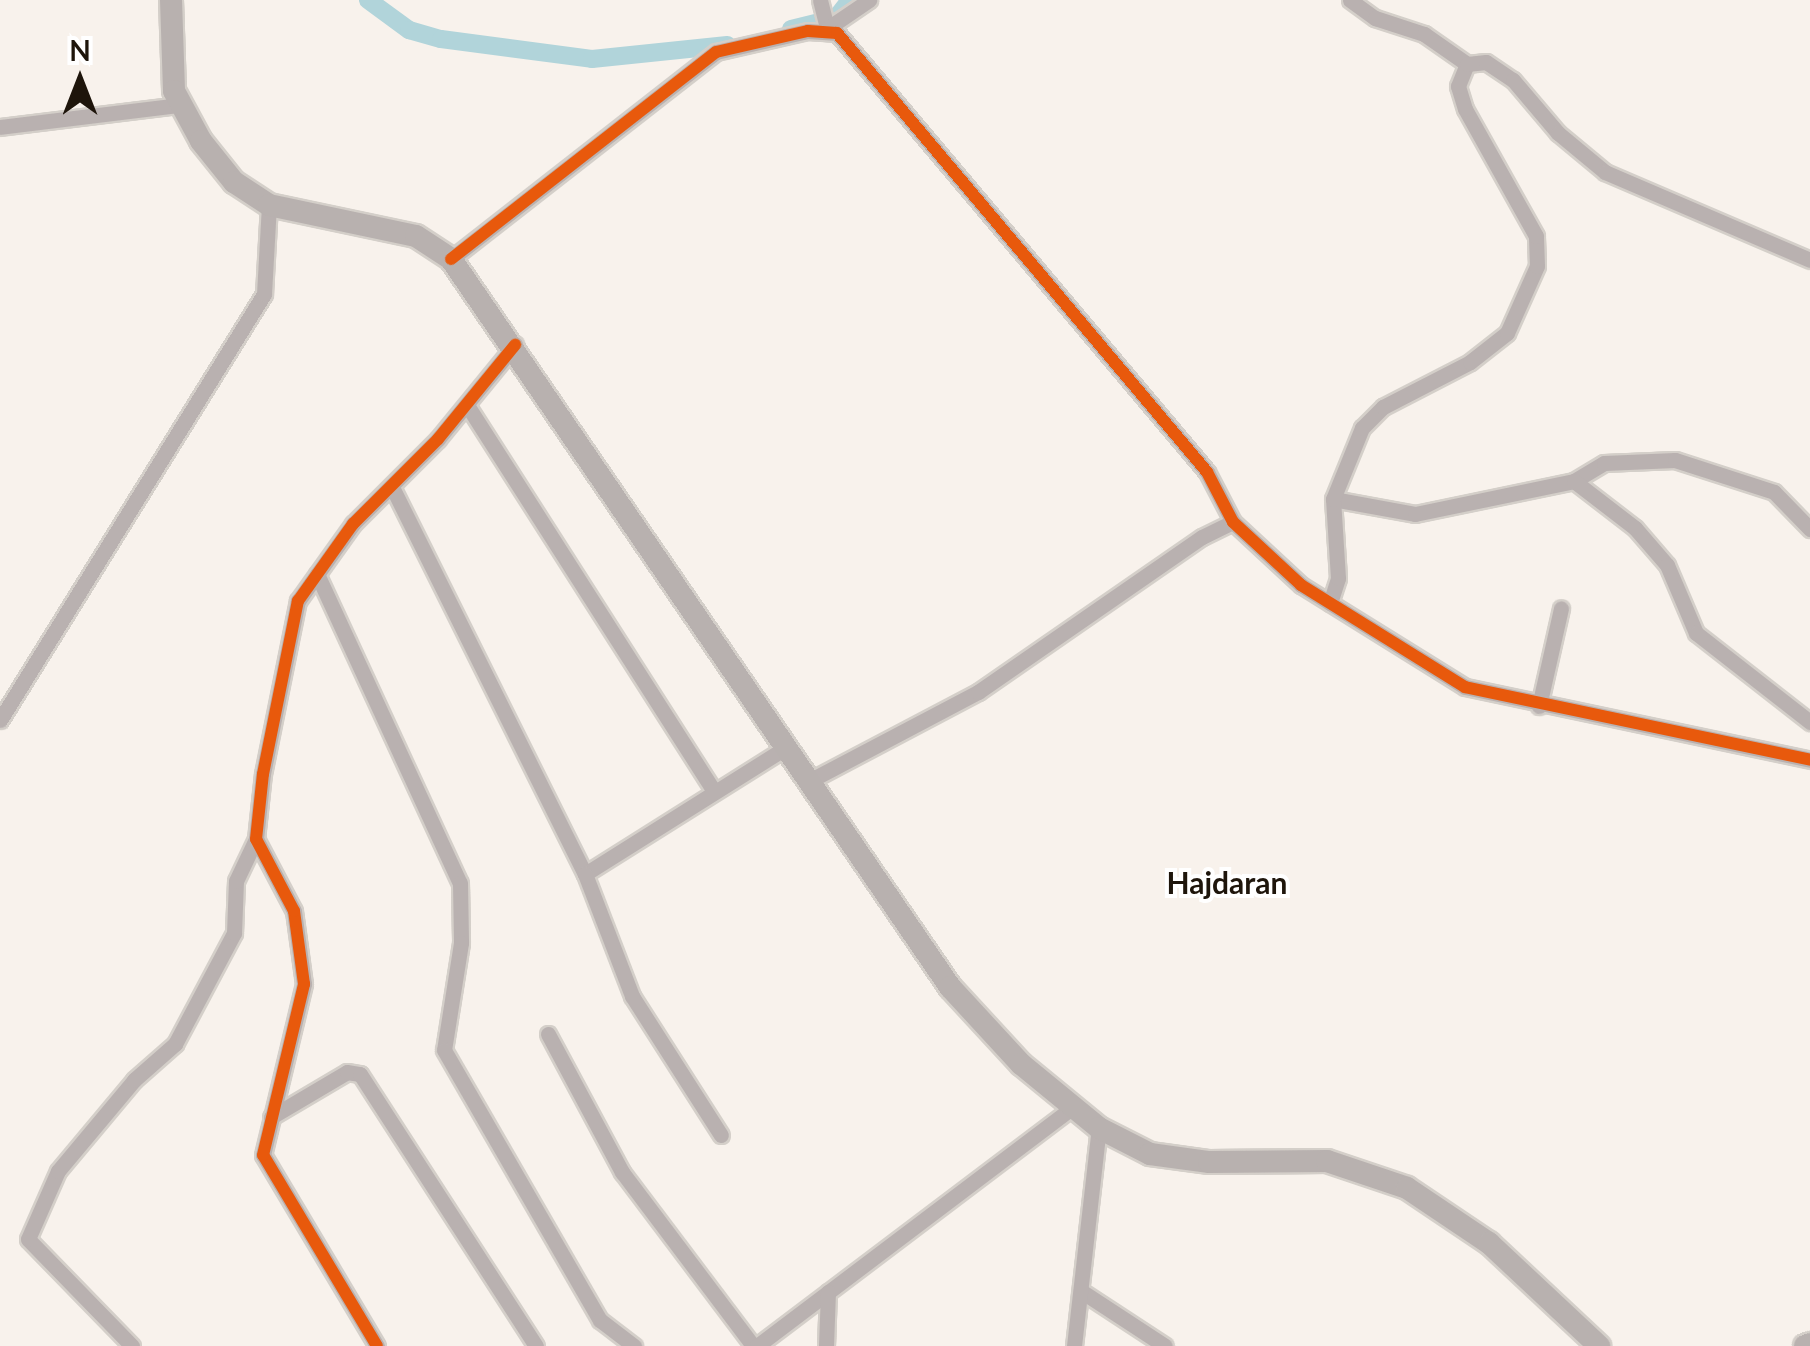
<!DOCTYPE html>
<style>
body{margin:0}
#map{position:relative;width:1810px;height:1346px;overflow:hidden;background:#f8f2ec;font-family:Lato,sans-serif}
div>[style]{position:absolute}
.canal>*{height:18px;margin:-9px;padding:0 9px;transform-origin:9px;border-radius:9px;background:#b1d4da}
.roads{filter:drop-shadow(2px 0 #d4cfc9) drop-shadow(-2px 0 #d4cfc9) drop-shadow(0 2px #d4cfc9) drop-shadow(0 -2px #d4cfc9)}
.street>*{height:15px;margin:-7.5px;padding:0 7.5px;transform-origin:7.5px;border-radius:7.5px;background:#b9b1b0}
.secondary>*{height:22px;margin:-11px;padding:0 11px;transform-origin:11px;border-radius:11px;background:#b8b1af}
.cycleway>*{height:12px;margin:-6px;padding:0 6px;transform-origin:6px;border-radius:6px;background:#e8590c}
span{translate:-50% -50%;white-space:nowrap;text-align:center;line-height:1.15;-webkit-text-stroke:8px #fff;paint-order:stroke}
.quarter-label{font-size:30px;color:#1e150b;font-weight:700}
.north{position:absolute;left:30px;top:30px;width:100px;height:100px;-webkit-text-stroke:8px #fff;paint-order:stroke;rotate:0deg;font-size:28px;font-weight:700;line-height:40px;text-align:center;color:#1e150b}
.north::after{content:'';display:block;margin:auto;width:35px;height:45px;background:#1e150b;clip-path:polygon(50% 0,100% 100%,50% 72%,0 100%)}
</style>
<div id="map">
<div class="canal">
<div style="left:368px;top:0;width:51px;rotate:36.2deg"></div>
<div style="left:409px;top:30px;width:33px;rotate:16deg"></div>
<div style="left:441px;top:39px;width:152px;rotate:7.5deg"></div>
<div style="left:592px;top:59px;width:136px;rotate:-5.9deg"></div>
<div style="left:791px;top:29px;width:46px;rotate:-13.7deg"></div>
<div style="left:836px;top:18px;width:23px;rotate:-52deg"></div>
</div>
<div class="roads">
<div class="street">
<div style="left:820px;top:0;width:32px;rotate:76deg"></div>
<div style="left:1350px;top:0;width:31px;rotate:36deg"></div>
<div style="left:1375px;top:18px;width:52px;rotate:18.1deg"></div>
<div style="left:1424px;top:34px;width:52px;rotate:34.9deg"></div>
<div style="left:828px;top:28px;width:50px;rotate:-34.3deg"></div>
<div style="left:0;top:127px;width:180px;rotate:-7deg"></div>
<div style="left:451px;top:259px;width:336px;rotate:-38deg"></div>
<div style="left:716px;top:52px;width:94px;rotate:-12.9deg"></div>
<div style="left:808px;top:31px;width:29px;rotate:4deg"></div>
<div style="left:837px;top:33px;width:574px;rotate:49.87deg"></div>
<div style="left:1207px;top:472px;width:56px;rotate:62.5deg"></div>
<div style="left:1233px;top:522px;width:93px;rotate:42.8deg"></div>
<div style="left:1301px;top:585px;width:193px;rotate:31.9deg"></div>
<div style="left:1465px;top:687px;width:353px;rotate:11.9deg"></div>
<div style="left:467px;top:405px;width:456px;rotate:57.4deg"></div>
<div style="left:1574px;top:481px;width:35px;rotate:-31deg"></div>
<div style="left:1604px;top:463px;width:71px;rotate:-2.4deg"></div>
<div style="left:1675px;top:460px;width:104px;rotate:17.9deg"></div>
<div style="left:1774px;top:492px;width:52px;rotate:45.8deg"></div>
<div style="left:393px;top:489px;width:430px;rotate:63.5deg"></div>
<div style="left:585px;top:874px;width:240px;rotate:-32.2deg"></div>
<div style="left:1333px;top:499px;width:83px;rotate:10.4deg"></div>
<div style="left:1415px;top:514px;width:162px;rotate:-11.7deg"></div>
<div style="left:1574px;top:481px;width:77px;rotate:37.6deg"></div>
<div style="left:1635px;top:528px;width:49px;rotate:49.1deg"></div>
<div style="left:1667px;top:565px;width:74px;rotate:66.9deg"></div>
<div style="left:1696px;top:633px;width:145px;rotate:38deg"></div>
<div style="left:317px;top:574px;width:340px;rotate:65.2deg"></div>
<div style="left:460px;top:883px;width:60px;rotate:89deg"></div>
<div style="left:461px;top:943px;width:108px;rotate:99deg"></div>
<div style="left:444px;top:1050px;width:312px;rotate:60deg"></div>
<div style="left:600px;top:1320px;width:43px;rotate:37.4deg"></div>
<div style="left:1330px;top:603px;width:26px;rotate:-72deg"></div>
<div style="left:1338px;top:578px;width:79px;rotate:-93.6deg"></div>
<div style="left:1333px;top:499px;width:77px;rotate:-67.8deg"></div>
<div style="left:1362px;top:428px;width:30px;rotate:-45deg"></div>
<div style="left:1383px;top:407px;width:98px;rotate:-27.3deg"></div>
<div style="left:1470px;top:362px;width:47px;rotate:-38.1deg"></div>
<div style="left:1507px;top:333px;width:73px;rotate:-65.9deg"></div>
<div style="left:1537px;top:266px;width:30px;rotate:-92deg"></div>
<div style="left:1536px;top:236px;width:145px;rotate:-119.2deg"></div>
<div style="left:1465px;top:109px;width:24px;rotate:-107deg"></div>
<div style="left:1458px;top:86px;width:24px;rotate:-68deg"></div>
<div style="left:1467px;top:64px;width:19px;rotate:-6deg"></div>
<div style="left:1486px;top:62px;width:32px;rotate:34deg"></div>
<div style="left:1513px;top:80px;width:70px;rotate:49.7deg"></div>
<div style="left:1558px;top:133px;width:61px;rotate:39.7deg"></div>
<div style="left:1605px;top:172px;width:223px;rotate:23.2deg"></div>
<div style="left:1539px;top:706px;width:100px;rotate:-77.3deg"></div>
<div style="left:0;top:720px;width:501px;rotate:-58.21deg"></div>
<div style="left:264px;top:294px;width:89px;rotate:-86.8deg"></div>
<div style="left:811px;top:780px;width:189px;rotate:-27.8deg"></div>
<div style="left:978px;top:692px;width:272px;rotate:-34.7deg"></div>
<div style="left:1202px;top:537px;width:34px;rotate:-26deg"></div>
<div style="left:585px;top:874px;width:131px;rotate:68.9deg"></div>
<div style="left:632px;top:996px;width:165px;rotate:57.4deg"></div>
<div style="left:548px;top:1034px;width:157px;rotate:61.8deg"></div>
<div style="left:622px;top:1172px;width:218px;rotate:53deg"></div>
<div style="left:271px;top:1117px;width:88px;rotate:-30.6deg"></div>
<div style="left:347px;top:1072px;width:13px;rotate:9deg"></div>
<div style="left:360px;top:1074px;width:324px;rotate:57.1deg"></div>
<div style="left:1081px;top:1291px;width:100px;rotate:33.2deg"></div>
<div style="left:132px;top:1346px;width:149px;rotate:-134.2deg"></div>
<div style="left:28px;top:1239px;width:74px;rotate:-66.2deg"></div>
<div style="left:58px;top:1171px;width:119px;rotate:-50.1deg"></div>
<div style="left:134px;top:1080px;width:55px;rotate:-41.3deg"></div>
<div style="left:175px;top:1044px;width:126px;rotate:-62deg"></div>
<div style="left:234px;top:933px;width:52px;rotate:-87.8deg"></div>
<div style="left:236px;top:881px;width:47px;rotate:-64.5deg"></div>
<div style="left:377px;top:1346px;width:222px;rotate:-120.8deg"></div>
<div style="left:263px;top:1155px;width:176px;rotate:-76.5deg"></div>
<div style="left:304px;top:984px;width:74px;rotate:-97.8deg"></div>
<div style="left:294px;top:911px;width:81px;rotate:-117.8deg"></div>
<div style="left:256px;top:839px;width:65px;rotate:-83.9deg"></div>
<div style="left:263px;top:774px;width:177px;rotate:-78.6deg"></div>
<div style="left:298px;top:601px;width:95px;rotate:-54.5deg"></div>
<div style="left:353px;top:524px;width:120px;rotate:-45deg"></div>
<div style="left:438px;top:439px;width:122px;rotate:-50.7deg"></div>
<div style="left:757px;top:1346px;width:396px;rotate:-37.1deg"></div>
<div style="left:826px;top:1346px;width:54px;rotate:-87.9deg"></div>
<div style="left:1074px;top:1346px;width:219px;rotate:-83.5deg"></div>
</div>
<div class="secondary">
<div style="left:171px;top:0;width:91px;rotate:88.1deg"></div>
<div style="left:174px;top:91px;width:57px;rotate:61.6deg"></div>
<div style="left:201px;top:141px;width:53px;rotate:51.2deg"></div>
<div style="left:234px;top:182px;width:42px;rotate:33.3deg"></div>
<div style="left:269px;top:205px;width:150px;rotate:11.9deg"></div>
<div style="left:416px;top:236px;width:42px;rotate:33.3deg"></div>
<div style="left:451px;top:259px;width:883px;rotate:55.57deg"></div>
<div style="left:950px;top:987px;width:105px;rotate:47.3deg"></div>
<div style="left:1021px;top:1064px;width:101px;rotate:39.4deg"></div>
<div style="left:1099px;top:1128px;width:57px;rotate:27deg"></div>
<div style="left:1150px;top:1154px;width:60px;rotate:7.7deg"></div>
<div style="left:1209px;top:1162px;width:118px;rotate:-0.5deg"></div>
<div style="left:1327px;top:1161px;width:84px;rotate:18.6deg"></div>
<div style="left:1407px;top:1188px;width:99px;rotate:33.9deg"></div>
<div style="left:1489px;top:1243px;width:151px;rotate:43.1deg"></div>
<div style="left:1805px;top:1346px;width:5px;rotate:-22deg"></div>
</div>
</div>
<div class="cycleway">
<div style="left:451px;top:259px;width:336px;rotate:-38deg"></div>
<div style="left:716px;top:52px;width:94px;rotate:-12.9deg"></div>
<div style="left:808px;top:31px;width:29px;rotate:4deg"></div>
<div style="left:837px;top:33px;width:574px;rotate:49.87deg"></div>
<div style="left:1207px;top:472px;width:56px;rotate:62.5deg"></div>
<div style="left:1233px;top:522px;width:93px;rotate:42.8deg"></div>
<div style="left:1301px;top:585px;width:193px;rotate:31.9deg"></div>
<div style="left:1465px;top:687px;width:353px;rotate:11.9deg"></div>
<div style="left:377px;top:1346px;width:222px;rotate:-120.8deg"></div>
<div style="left:263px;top:1155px;width:176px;rotate:-76.5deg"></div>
<div style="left:304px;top:984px;width:74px;rotate:-97.8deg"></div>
<div style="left:294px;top:911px;width:81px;rotate:-117.8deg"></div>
<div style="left:256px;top:839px;width:65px;rotate:-83.9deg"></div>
<div style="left:263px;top:774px;width:177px;rotate:-78.6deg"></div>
<div style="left:298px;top:601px;width:95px;rotate:-54.5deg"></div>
<div style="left:353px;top:524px;width:120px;rotate:-45deg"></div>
<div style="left:438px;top:439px;width:122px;rotate:-50.7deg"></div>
</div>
<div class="quarter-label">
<span style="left:1227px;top:882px">Hajdaran</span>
</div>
<div class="north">N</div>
</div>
